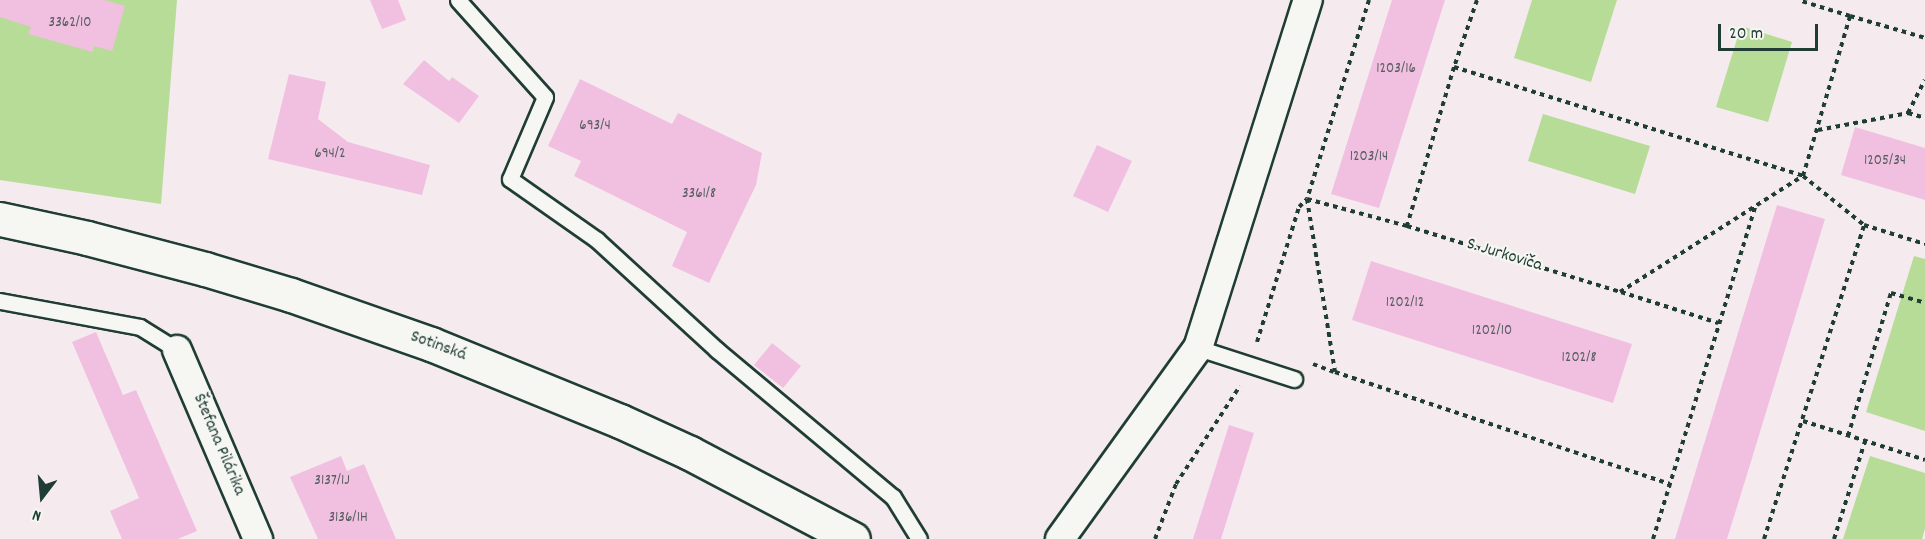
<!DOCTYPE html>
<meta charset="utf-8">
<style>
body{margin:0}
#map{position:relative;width:1925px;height:539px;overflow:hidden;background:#f5ebef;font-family:Dekko,sans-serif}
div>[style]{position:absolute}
.green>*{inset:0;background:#b6dc97}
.building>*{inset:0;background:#f1c0e1}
.path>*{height:4px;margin-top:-2px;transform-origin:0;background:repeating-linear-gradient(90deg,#1f3d34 0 4.5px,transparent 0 9px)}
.roads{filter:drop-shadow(2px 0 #1f3d34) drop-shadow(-2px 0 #1f3d34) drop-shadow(0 2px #1f3d34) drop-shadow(0 -2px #1f3d34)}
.lane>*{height:15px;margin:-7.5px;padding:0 7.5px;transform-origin:7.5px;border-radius:7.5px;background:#f6f6f2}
.street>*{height:28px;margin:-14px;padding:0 14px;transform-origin:14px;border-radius:14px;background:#f6f6f2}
.secondary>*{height:33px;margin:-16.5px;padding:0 16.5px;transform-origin:16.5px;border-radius:16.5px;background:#f6f6f2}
span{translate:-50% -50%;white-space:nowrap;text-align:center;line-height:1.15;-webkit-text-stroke:4.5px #f6f6f2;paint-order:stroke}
.number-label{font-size:15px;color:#545e5f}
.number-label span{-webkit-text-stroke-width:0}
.street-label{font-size:18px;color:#1f3d34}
.north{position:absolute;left:12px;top:467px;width:60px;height:60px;-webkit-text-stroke:4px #f6f6f2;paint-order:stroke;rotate:196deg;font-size:16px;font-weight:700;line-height:24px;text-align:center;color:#1f3d34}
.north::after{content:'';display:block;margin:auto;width:21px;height:27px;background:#1f3d34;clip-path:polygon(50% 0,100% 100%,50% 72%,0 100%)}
.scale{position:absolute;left:1718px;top:24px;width:100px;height:27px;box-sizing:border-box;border:3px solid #1f3d34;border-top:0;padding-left:8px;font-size:18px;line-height:21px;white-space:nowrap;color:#1f3d34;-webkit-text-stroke:4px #f6f6f2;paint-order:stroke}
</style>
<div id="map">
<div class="green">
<div style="clip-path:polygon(0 0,177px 0,161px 204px,0 180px)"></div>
<div style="clip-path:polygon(1532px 0,1617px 0,1591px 82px,1514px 58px)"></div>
<div style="clip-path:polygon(1741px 26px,1792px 42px,1768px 122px,1716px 107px)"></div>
<div style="clip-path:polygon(1543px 114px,1650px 146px,1635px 194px,1528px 161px)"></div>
<div style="clip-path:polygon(1914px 256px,1925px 259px,1925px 431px,1866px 412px)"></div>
<div style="clip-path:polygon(1870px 456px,1925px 473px,1925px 529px,1922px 539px,1843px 539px)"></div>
</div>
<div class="building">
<div style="clip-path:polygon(0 0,104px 0,125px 6px,112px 51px,94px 46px,93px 52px,28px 34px,31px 27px,0 17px)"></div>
<div style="clip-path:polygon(370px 0,398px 0,406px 20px,382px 29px)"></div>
<div style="clip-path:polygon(1392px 0,1445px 0,1379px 208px,1331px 194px)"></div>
<div style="clip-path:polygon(424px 60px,449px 81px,452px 77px,479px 96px,459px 123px,403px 84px)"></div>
<div style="clip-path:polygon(289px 74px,326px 82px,318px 119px,348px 142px,430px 165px,422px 195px,268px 159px)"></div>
<div style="clip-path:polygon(580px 79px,672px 124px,678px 113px,762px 153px,756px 185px,709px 283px,672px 266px,687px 232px,574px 176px,581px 161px,548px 146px)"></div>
<div style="clip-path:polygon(1855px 127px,1925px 148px,1925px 200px,1841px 175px)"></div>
<div style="clip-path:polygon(1097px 145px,1132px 161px,1108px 212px,1073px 196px)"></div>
<div style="clip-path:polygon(1777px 205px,1825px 219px,1745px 481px,1727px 539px,1675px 539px)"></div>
<div style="clip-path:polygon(1371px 261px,1632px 344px,1613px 403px,1352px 320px)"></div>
<div style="clip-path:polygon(96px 332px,123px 395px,136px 390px,197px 531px,178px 539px,122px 539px,110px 511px,139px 498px,72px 342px)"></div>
<div style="clip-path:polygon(772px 343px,801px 366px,783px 388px,754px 365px)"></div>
<div style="clip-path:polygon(1229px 425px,1254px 433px,1221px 539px,1193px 539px)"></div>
<div style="clip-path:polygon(341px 456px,347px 471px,364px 464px,396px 539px,318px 539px,290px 477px)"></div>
</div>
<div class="path">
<div style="left:1369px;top:0;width:208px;rotate:107.3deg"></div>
<div style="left:1307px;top:199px;width:175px;rotate:80.8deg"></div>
<div style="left:1335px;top:372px;width:353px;rotate:18.5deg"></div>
<div style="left:1477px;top:0;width:71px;rotate:108.9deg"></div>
<div style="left:1454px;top:67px;width:166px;rotate:106.5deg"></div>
<div style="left:1407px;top:226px;width:223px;rotate:17.2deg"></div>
<div style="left:1620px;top:292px;width:217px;rotate:-32.4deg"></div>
<div style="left:1803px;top:176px;width:78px;rotate:38.8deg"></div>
<div style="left:1864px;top:225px;width:64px;rotate:17.3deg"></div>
<div style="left:1850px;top:16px;width:78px;rotate:16.3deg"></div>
<div style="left:1454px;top:67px;width:366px;rotate:17.3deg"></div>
<div style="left:1803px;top:176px;width:167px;rotate:-73.6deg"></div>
<div style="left:1850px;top:16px;width:54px;rotate:-162.9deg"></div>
<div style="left:1908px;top:113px;width:18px;rotate:16deg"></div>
<div style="left:1818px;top:130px;width:92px;rotate:-10.7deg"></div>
<div style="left:1908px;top:113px;width:37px;rotate:-63deg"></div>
<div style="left:1621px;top:292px;width:102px;rotate:17.7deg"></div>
<div style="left:1257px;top:342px;width:141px;rotate:-72.7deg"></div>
<div style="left:1299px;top:207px;width:11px;rotate:-45deg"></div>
<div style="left:1307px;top:199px;width:104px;rotate:15.1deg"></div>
<div style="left:1313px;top:364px;width:22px;rotate:21deg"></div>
<div style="left:1803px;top:421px;width:128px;rotate:17.7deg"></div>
<div style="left:1848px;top:436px;width:149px;rotate:-73.3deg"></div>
<div style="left:1891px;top:293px;width:35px;rotate:16deg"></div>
<div style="left:1155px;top:539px;width:59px;rotate:-69.1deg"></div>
<div style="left:1176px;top:484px;width:117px;rotate:-56.9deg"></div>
<div style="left:1653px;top:539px;width:350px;rotate:-72.9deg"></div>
<div style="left:1764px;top:539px;width:330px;rotate:-72.3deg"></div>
<div style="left:1834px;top:539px;width:103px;rotate:-72.4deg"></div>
</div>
<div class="roads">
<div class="lane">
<div style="left:458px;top:0;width:130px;rotate:48.1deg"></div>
<div style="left:545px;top:97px;width:89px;rotate:113.1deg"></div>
<div style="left:510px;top:179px;width:106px;rotate:35deg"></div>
<div style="left:597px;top:240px;width:163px;rotate:42.5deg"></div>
<div style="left:717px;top:350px;width:229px;rotate:39.9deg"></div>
<div style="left:893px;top:497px;width:49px;rotate:58.2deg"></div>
<div style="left:0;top:301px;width:142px;rotate:10.5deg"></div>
<div style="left:140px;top:327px;width:44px;rotate:31.9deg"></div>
<div style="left:1198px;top:348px;width:101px;rotate:17.9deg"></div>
</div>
<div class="street">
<div style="left:177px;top:350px;width:206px;rotate:66.8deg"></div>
<div style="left:1060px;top:539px;width:236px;rotate:-54.2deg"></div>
<div style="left:1198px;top:348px;width:365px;rotate:-72.5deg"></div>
</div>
<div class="secondary">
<div style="left:0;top:219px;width:89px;rotate:12.3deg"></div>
<div style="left:87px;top:238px;width:122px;rotate:14.7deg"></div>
<div style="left:205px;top:269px;width:90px;rotate:16.8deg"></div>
<div style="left:291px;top:295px;width:148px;rotate:19.3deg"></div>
<div style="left:431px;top:344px;width:204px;rotate:22.2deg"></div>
<div style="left:620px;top:421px;width:77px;rotate:24.6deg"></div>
<div style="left:690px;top:453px;width:184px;rotate:27.8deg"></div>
</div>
</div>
<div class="number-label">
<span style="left:70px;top:24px">3362/10</span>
<span style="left:1396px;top:70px">1203/16</span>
<span style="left:595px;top:127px">693/4</span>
<span style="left:330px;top:155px">694/2</span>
<span style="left:1369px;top:158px">1203/14</span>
<span style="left:1885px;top:162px">1205/34</span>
<span style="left:699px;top:195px">3361/8</span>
<span style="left:1405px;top:304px">1202/12</span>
<span style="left:1492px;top:332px">1202/10</span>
<span style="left:1579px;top:359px">1202/8</span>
<span style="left:332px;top:482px">3137/1J</span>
<span style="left:348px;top:519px">3136/1H</span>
</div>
<div class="street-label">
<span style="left:1504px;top:256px;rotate:17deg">S. Jurkoviča</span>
<span style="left:438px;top:347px;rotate:20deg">Sotinská</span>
<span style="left:218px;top:445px;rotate:67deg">Štefana Pilárika</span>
</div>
<div class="north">N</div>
<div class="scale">20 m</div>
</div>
